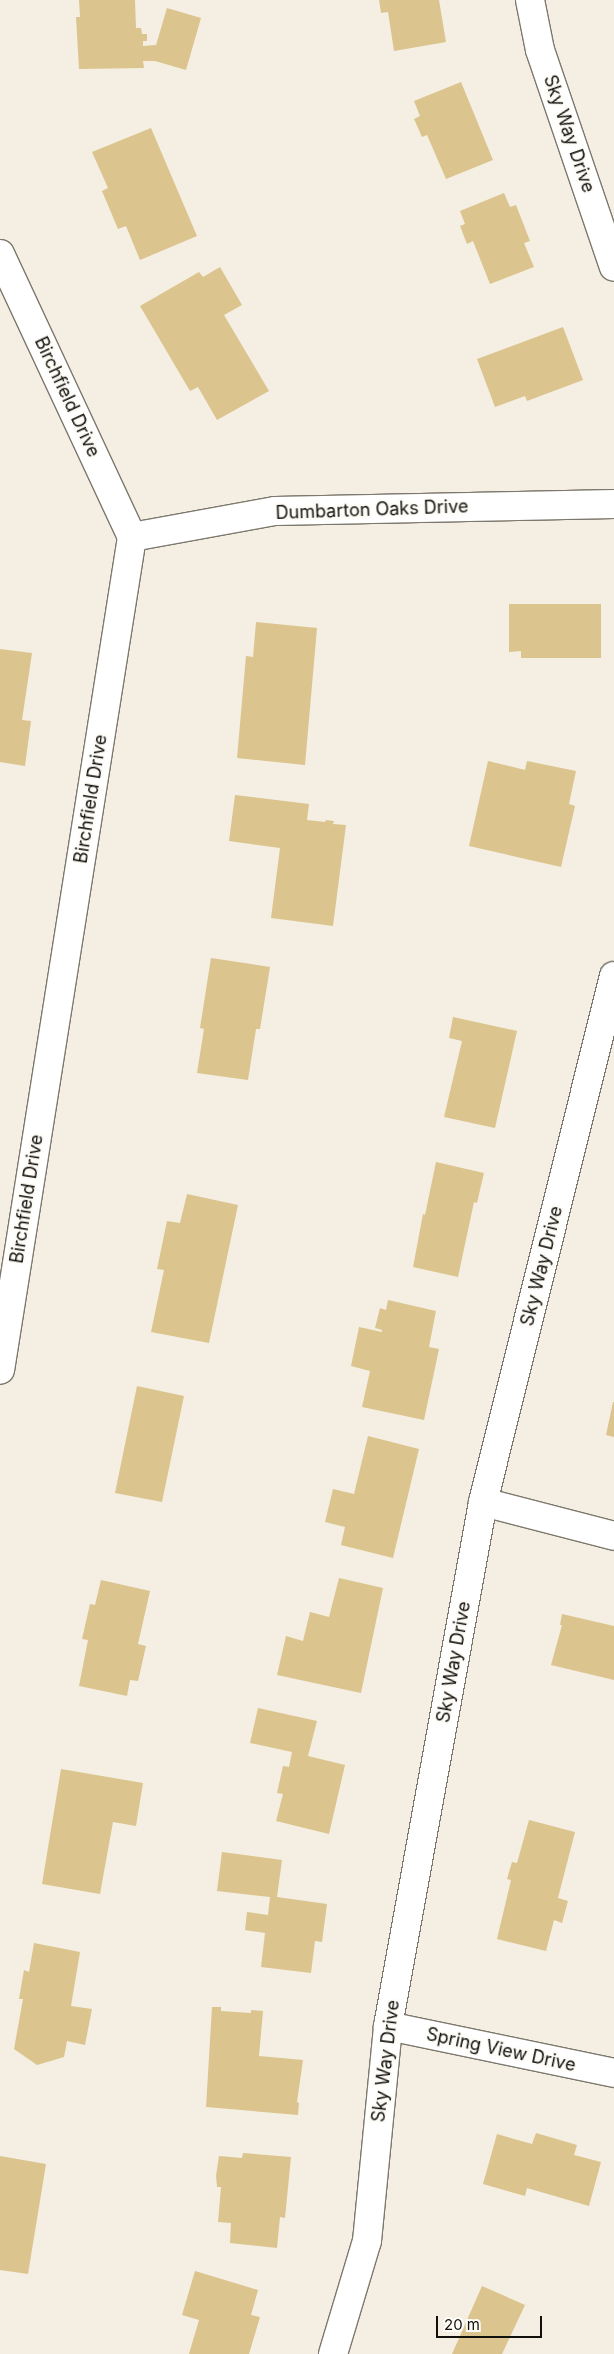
<!DOCTYPE html>
<style>
body{margin:0}
#map{position:relative;width:614px;height:2354px;overflow:hidden;background:#f4efe2;font-family:Inter,sans-serif}
div>[style]{position:absolute}
.building>*{inset:0;background:#dbc48e}
.roads{filter:drop-shadow(1px 0 #7d786d) drop-shadow(-1px 0 #7d786d) drop-shadow(0 1px #7d786d) drop-shadow(0 -1px #7d786d)}
.minor>*{height:28px;margin:-14px;padding:0 14px;transform-origin:14px;border-radius:14px;background:#fff}
span{translate:-50% -50%;white-space:nowrap;text-align:center;line-height:1.15;-webkit-text-stroke:4.5px #fefcf7;paint-order:stroke}
.street-label{font-size:18px;color:#12100c}
.scale{position:absolute;left:436px;top:2316px;width:106px;height:22px;box-sizing:border-box;border:2px solid #12100c;border-top:0;padding-left:6px;font-size:15px;line-height:18px;white-space:nowrap;color:#12100c;-webkit-text-stroke:4px #fefcf7;paint-order:stroke}
</style>
<div id="map">
<div class="building">
<div style="clip-path:polygon(79px 0,135px 0,136px 28px,141px 28px,142px 34px,147px 34px,147px 41px,143px 41px,143px 46px,156px 45px,167px 8px,201px 18px,186px 70px,155px 61px,143px 61px,144px 68px,79px 69px,76px 17px,80px 17px)"></div>
<div style="clip-path:polygon(379px 0,439px 0,446px 42px,394px 51px,388px 12px,381px 13px)"></div>
<div style="clip-path:polygon(461px 82px,493px 160px,446px 179px,427px 135px,422px 137px,414px 119px,420px 116px,414px 101px)"></div>
<div style="clip-path:polygon(151px 128px,197px 236px,140px 260px,126px 226px,118px 229px,102px 191px,108px 188px,92px 152px)"></div>
<div style="clip-path:polygon(504px 193px,510px 207px,516px 205px,530px 241px,524px 243px,534px 267px,490px 284px,473px 241px,467px 244px,460px 226px,465px 224px,460px 211px)"></div>
<div style="clip-path:polygon(220px 267px,242px 305px,224px 315px,269px 391px,217px 420px,198px 387px,190px 391px,140px 306px,199px 272px,203px 277px)"></div>
<div style="clip-path:polygon(563px 327px,583px 380px,527px 401px,525px 396px,495px 407px,477px 359px)"></div>
<div style="clip-path:polygon(509px 604px,601px 604px,601px 658px,521px 658px,521px 651px,509px 652px)"></div>
<div style="clip-path:polygon(256px 622px,317px 628px,305px 765px,237px 758px,246px 656px,253px 657px)"></div>
<div style="clip-path:polygon(0 649px,32px 653px,22px 720px,31px 721px,25px 766px,0 762px)"></div>
<div style="clip-path:polygon(488px 761px,525px 770px,527px 761px,576px 771px,569px 804px,575px 806px,561px 867px,469px 846px)"></div>
<div style="clip-path:polygon(235px 795px,309px 804px,307px 820px,325px 822px,326px 820px,334px 821px,333px 824px,346px 825px,333px 926px,271px 918px,280px 848px,229px 841px)"></div>
<div style="clip-path:polygon(211px 958px,270px 967px,260px 1029px,256px 1029px,248px 1080px,197px 1073px,204px 1029px,200px 1028px)"></div>
<div style="clip-path:polygon(453px 1017px,517px 1031px,495px 1128px,444px 1117px,462px 1041px,449px 1038px)"></div>
<div style="clip-path:polygon(436px 1162px,484px 1173px,477px 1203px,474px 1202px,458px 1277px,413px 1267px,423px 1214px,425px 1215px)"></div>
<div style="clip-path:polygon(187px 1194px,238px 1205px,209px 1343px,151px 1332px,164px 1270px,157px 1269px,167px 1221px,180px 1223px)"></div>
<div style="clip-path:polygon(388px 1300px,436px 1311px,429px 1347px,439px 1349px,424px 1420px,362px 1407px,370px 1371px,351px 1366px,359px 1327px,382px 1332px,382px 1330px,375px 1328px,380px 1308px,386px 1310px)"></div>
<div style="clip-path:polygon(137px 1386px,184px 1396px,162px 1502px,115px 1493px)"></div>
<div style="clip-path:polygon(613px 1402px,614px 1402px,614px 1437px,606px 1435px)"></div>
<div style="clip-path:polygon(368px 1436px,419px 1449px,393px 1558px,341px 1545px,345px 1527px,325px 1522px,333px 1489px,354px 1494px)"></div>
<div style="clip-path:polygon(339px 1578px,383px 1588px,361px 1693px,277px 1675px,286px 1636px,303px 1641px,310px 1612px,329px 1617px)"></div>
<div style="clip-path:polygon(101px 1580px,150px 1591px,138px 1644px,146px 1646px,138px 1681px,130px 1680px,127px 1696px,79px 1686px,88px 1640px,82px 1639px,90px 1604px,95px 1605px)"></div>
<div style="clip-path:polygon(562px 1614px,614px 1626px,614px 1680px,551px 1665px,562px 1625px,560px 1625px)"></div>
<div style="clip-path:polygon(258px 1708px,317px 1721px,308px 1756px,345px 1765px,329px 1834px,276px 1821px,283px 1794px,277px 1793px,283px 1766px,289px 1767px,292px 1752px,250px 1743px)"></div>
<div style="clip-path:polygon(61px 1769px,143px 1783px,136px 1826px,113px 1822px,100px 1894px,42px 1884px)"></div>
<div style="clip-path:polygon(529px 1820px,575px 1832px,558px 1898px,568px 1901px,562px 1923px,554px 1920px,546px 1951px,497px 1939px,511px 1880px,507px 1879px,512px 1862px,517px 1863px)"></div>
<div style="clip-path:polygon(222px 1852px,282px 1860px,277px 1897px,327px 1904px,322px 1942px,315px 1941px,311px 1973px,261px 1967px,265px 1933px,245px 1930px,247px 1912px,268px 1915px,270px 1897px,217px 1891px)"></div>
<div style="clip-path:polygon(34px 1943px,80px 1952px,71px 2006px,92px 2009px,85px 2045px,67px 2041px,64px 2057px,37px 2065px,14px 2049px,23px 1999px,19px 1999px,24px 1970px,29px 1972px)"></div>
<div style="clip-path:polygon(212px 2007px,221px 2007px,221px 2011px,251px 2013px,251px 2010px,263px 2011px,259px 2056px,303px 2060px,297px 2102px,299px 2103px,298px 2115px,206px 2107px)"></div>
<div style="clip-path:polygon(536px 2133px,577px 2145px,574px 2155px,601px 2162px,589px 2206px,527px 2188px,525px 2196px,483px 2184px,497px 2134px,532px 2144px)"></div>
<div style="clip-path:polygon(243px 2153px,291px 2157px,285px 2218px,280px 2217px,277px 2248px,230px 2243px,231px 2223px,218px 2222px,221px 2187px,217px 2187px,216px 2176px,219px 2156px,242px 2158px)"></div>
<div style="clip-path:polygon(0 2156px,46px 2164px,28px 2274px,0 2270px)"></div>
<div style="clip-path:polygon(195px 2271px,258px 2290px,251px 2315px,260px 2317px,249px 2354px,189px 2354px,199px 2320px,182px 2315px)"></div>
<div style="clip-path:polygon(482px 2286px,525px 2305px,502px 2354px,452px 2354px)"></div>
</div>
<div class="roads">
<div class="minor">
<div style="left:530px;top:0;width:51px;rotate:78.7deg"></div>
<div style="left:540px;top:50px;width:229px;rotate:71.2deg"></div>
<div style="left:0;top:254px;width:312px;rotate:65deg"></div>
<div style="left:132px;top:537px;width:843px;rotate:99deg"></div>
<div style="left:132px;top:537px;width:145px;rotate:-10.3deg"></div>
<div style="left:275px;top:511px;width:339px;rotate:-1.2deg"></div>
<div style="left:483px;top:1502px;width:135px;rotate:14.5deg"></div>
<div style="left:388px;top:2026px;width:231px;rotate:11.7deg"></div>
<div style="left:333px;top:2354px;width:118px;rotate:-73.3deg"></div>
<div style="left:367px;top:2241px;width:216px;rotate:-84.4deg"></div>
<div style="left:388px;top:2026px;width:533px;rotate:-79.72deg"></div>
<div style="left:483px;top:1502px;width:542px;rotate:-76.02deg"></div>
</div>
</div>
<div class="street-label">
<span style="left:569px;top:134px;rotate:71deg">Sky Way Drive</span>
<span style="left:67px;top:397px;rotate:65deg">Birchfield Drive</span>
<span style="left:372px;top:510px;rotate:-2deg">Dumbarton Oaks Drive</span>
<span style="left:91px;top:799px;rotate:-81deg">Birchfield Drive</span>
<span style="left:27px;top:1199px;rotate:-81deg">Birchfield Drive</span>
<span style="left:542px;top:1266px;rotate:-76deg">Sky Way Drive</span>
<span style="left:454px;top:1662px;rotate:-80deg">Sky Way Drive</span>
<span style="left:501px;top:2050px;rotate:12deg">Spring View Drive</span>
<span style="left:386px;top:2061px;rotate:-83deg">Sky Way Drive</span>
</div>
<div class="scale">20 m</div>
</div>
